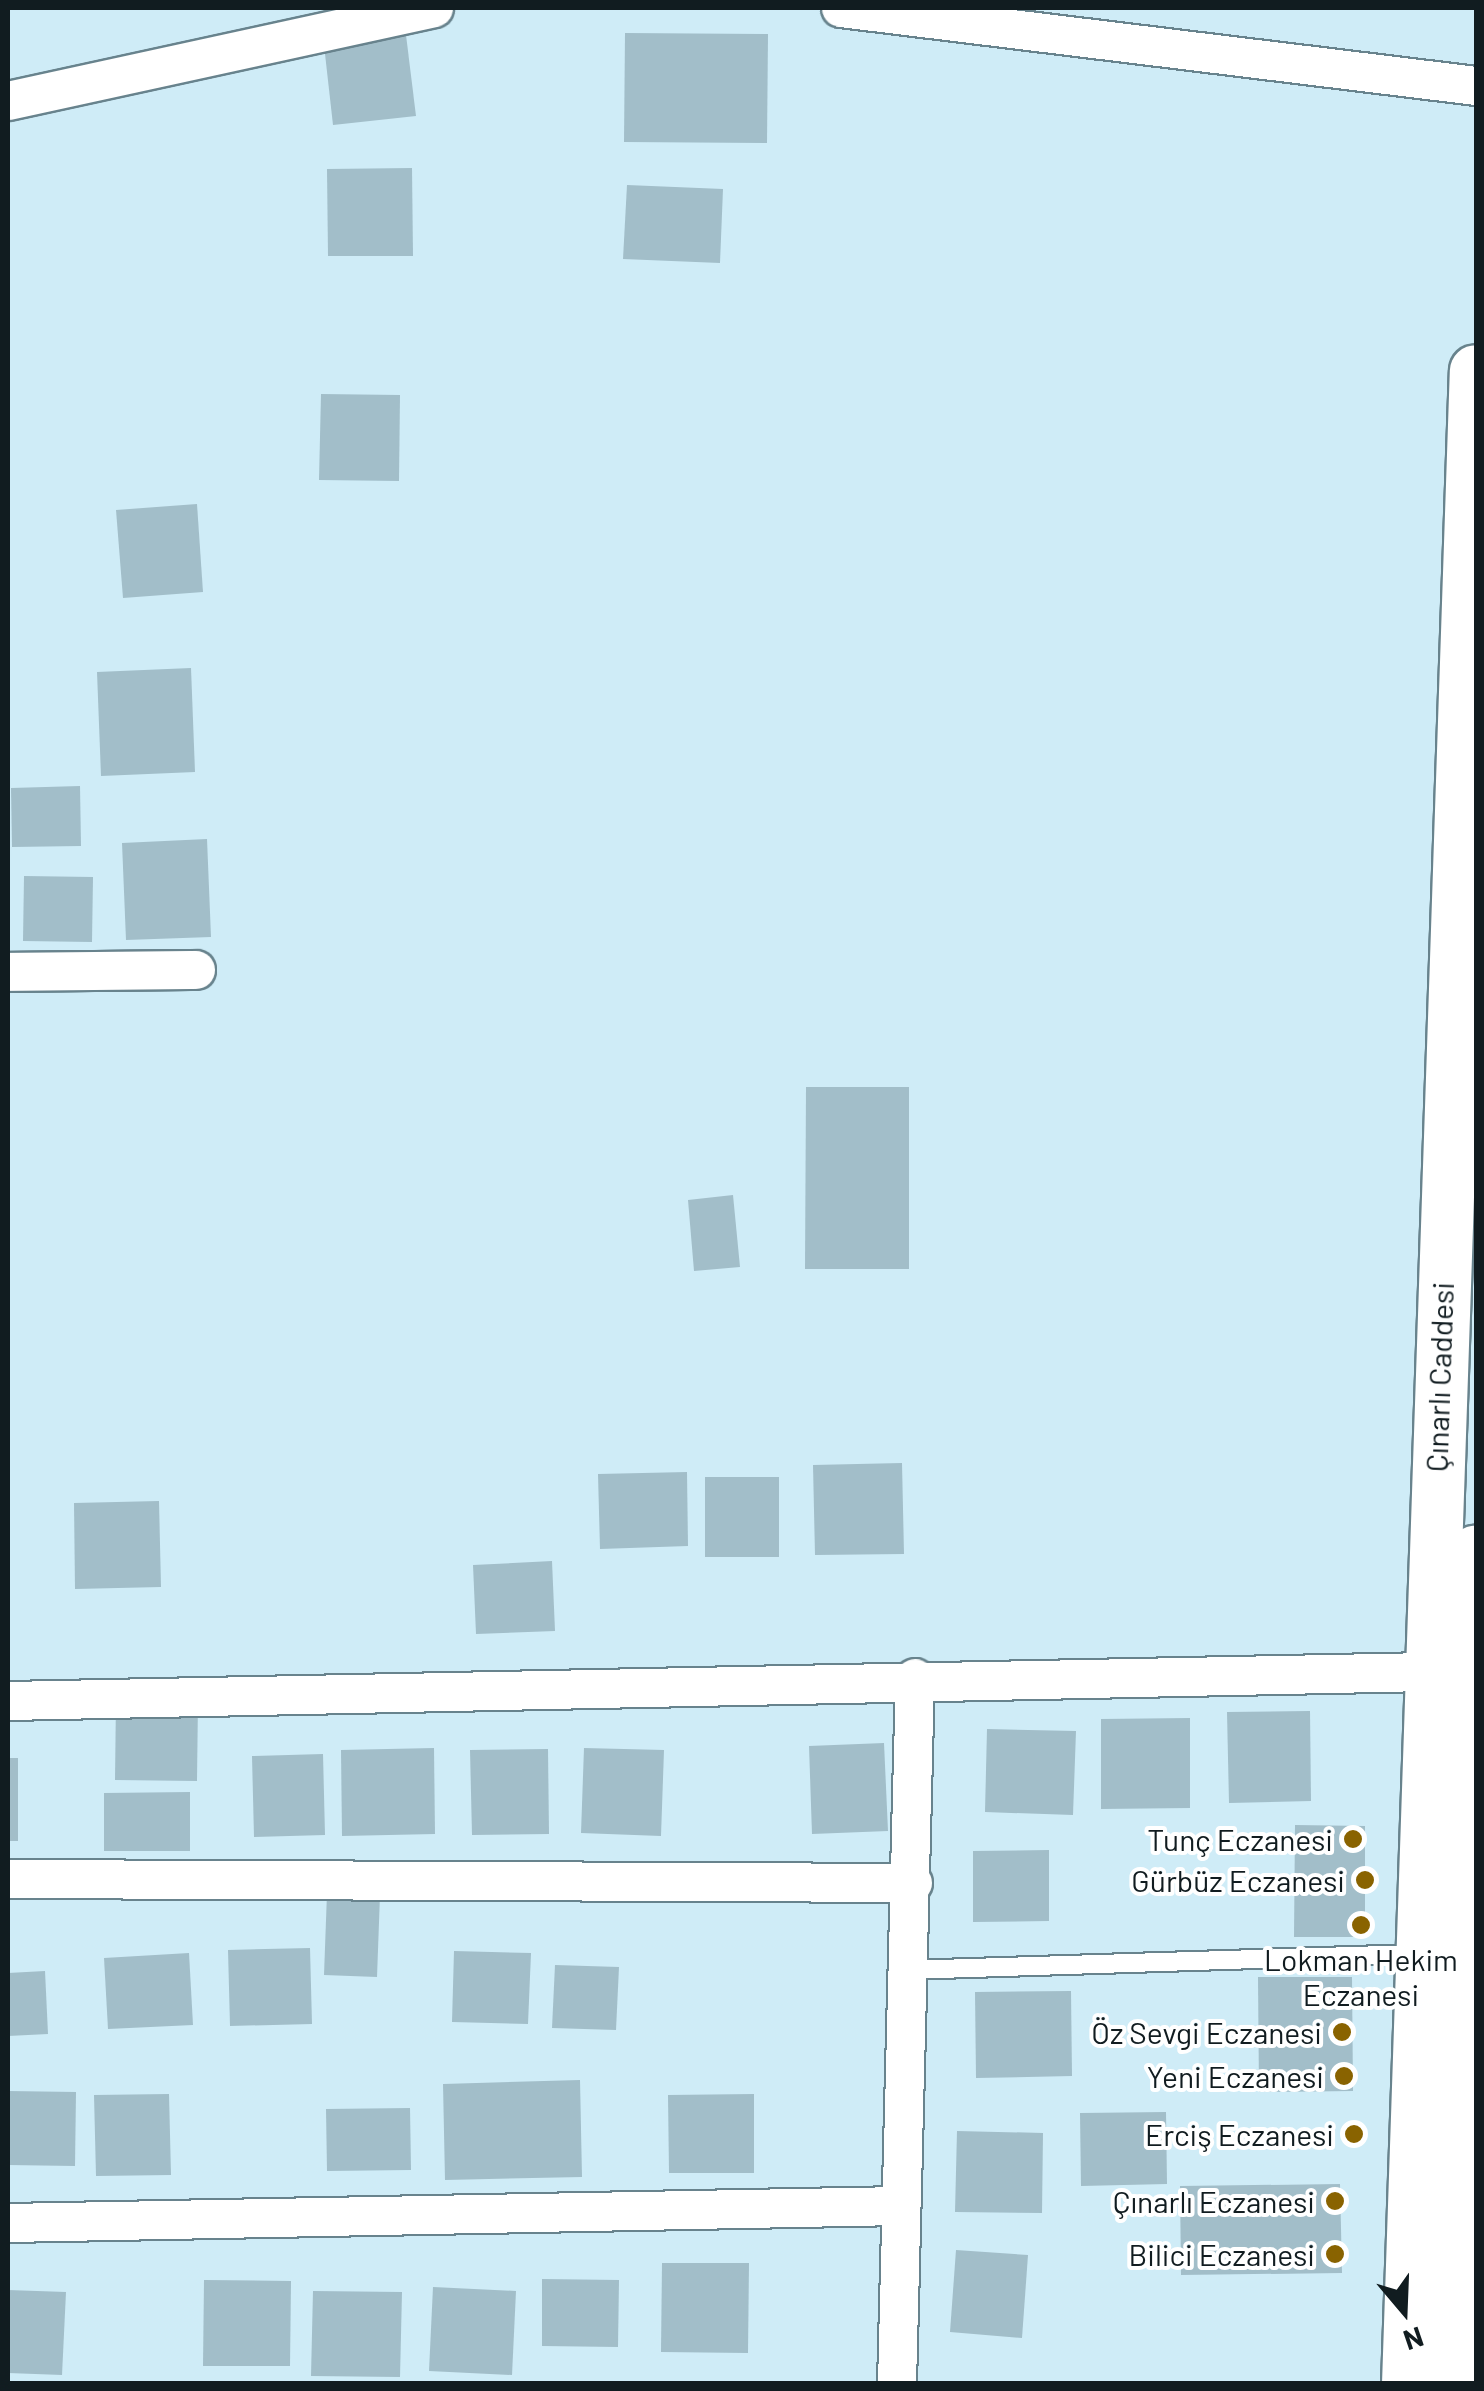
<!DOCTYPE html>
<meta charset="utf-8">
<style>
body{margin:0}
#map{position:relative;width:1484px;height:2391px;overflow:hidden;background:#cfecf7;font-family:Barlow,sans-serif}
div>[style]{position:absolute}
.building>*{inset:0;background:#a2bec9}
.roads{filter:drop-shadow(2px 0 #68838d) drop-shadow(-2px 0 #68838d) drop-shadow(0 2px #68838d) drop-shadow(0 -2px #68838d)}
.lane>*{height:18px;margin:-9px;padding:0 9px;transform-origin:9px;border-radius:9px;background:#fff}
.street>*{height:38px;margin:-19px;padding:0 19px;transform-origin:19px;border-radius:19px;background:#fff}
.secondary>*{height:52px;margin:-26px;padding:0 26px;transform-origin:26px;border-radius:26px;background:#fff}
.dots>*{width:28px;height:28px;translate:-50% -50%;box-sizing:border-box;border:5px solid #fff;border-radius:50%}
span{translate:-50% -50%;white-space:nowrap;text-align:center;line-height:1.15;-webkit-text-stroke:8px #fff;paint-order:stroke}
.street-label{font-size:30px;color:#111c20}
.poi-label{font-size:30px;color:#111c20}
.right{translate:-100% -50%;text-align:right}
.frame{position:absolute;inset:0;border:10px solid #111c20;pointer-events:none}
.north{position:absolute;left:1354px;top:2261px;width:100px;height:100px;-webkit-text-stroke:8px #fff;paint-order:stroke;rotate:161deg;font-size:28px;font-weight:700;line-height:40px;text-align:center;color:#111c20}
.north::after{content:'';display:block;margin:auto;width:35px;height:45px;background:#111c20;clip-path:polygon(50% 0,100% 100%,50% 72%,0 100%)}
</style>
<div id="map">
<div class="building">
<div style="clip-path:polygon(625px 33px,768px 34px,767px 143px,624px 142px)"></div>
<div style="clip-path:polygon(406px 35px,416px 116px,333px 125px,324px 45px)"></div>
<div style="clip-path:polygon(412px 168px,413px 256px,328px 256px,327px 169px)"></div>
<div style="clip-path:polygon(627px 185px,723px 189px,720px 263px,623px 259px)"></div>
<div style="clip-path:polygon(321px 394px,400px 395px,399px 481px,319px 480px)"></div>
<div style="clip-path:polygon(197px 504px,203px 592px,123px 598px,116px 510px)"></div>
<div style="clip-path:polygon(191px 668px,195px 772px,101px 776px,97px 672px)"></div>
<div style="clip-path:polygon(80px 786px,81px 846px,12px 847px,11px 788px)"></div>
<div style="clip-path:polygon(207px 839px,211px 937px,126px 940px,122px 843px)"></div>
<div style="clip-path:polygon(24px 876px,93px 877px,92px 942px,23px 941px)"></div>
<div style="clip-path:polygon(806px 1087px,909px 1087px,909px 1269px,805px 1269px)"></div>
<div style="clip-path:polygon(733px 1195px,740px 1267px,694px 1271px,688px 1200px)"></div>
<div style="clip-path:polygon(902px 1463px,904px 1554px,815px 1555px,813px 1465px)"></div>
<div style="clip-path:polygon(687px 1472px,688px 1546px,600px 1549px,598px 1474px)"></div>
<div style="clip-path:polygon(705px 1477px,779px 1477px,779px 1557px,705px 1557px)"></div>
<div style="clip-path:polygon(159px 1501px,161px 1587px,75px 1589px,74px 1503px)"></div>
<div style="clip-path:polygon(552px 1561px,555px 1631px,476px 1634px,473px 1565px)"></div>
<div style="clip-path:polygon(116px 1699px,198px 1700px,197px 1781px,115px 1780px)"></div>
<div style="clip-path:polygon(1310px 1711px,1311px 1801px,1229px 1803px,1227px 1712px)"></div>
<div style="clip-path:polygon(1190px 1718px,1190px 1808px,1101px 1809px,1101px 1719px)"></div>
<div style="clip-path:polygon(987px 1729px,1076px 1731px,1073px 1815px,985px 1812px)"></div>
<div style="clip-path:polygon(884px 1743px,888px 1831px,812px 1834px,809px 1746px)"></div>
<div style="clip-path:polygon(434px 1748px,435px 1834px,342px 1836px,341px 1750px)"></div>
<div style="clip-path:polygon(584px 1748px,664px 1750px,661px 1836px,581px 1833px)"></div>
<div style="clip-path:polygon(548px 1749px,549px 1834px,472px 1835px,470px 1750px)"></div>
<div style="clip-path:polygon(323px 1754px,325px 1835px,254px 1837px,252px 1756px)"></div>
<div style="clip-path:polygon(8px 1758px,18px 1758px,18px 1841px,8px 1841px)"></div>
<div style="clip-path:polygon(190px 1792px,190px 1851px,104px 1851px,104px 1793px)"></div>
<div style="clip-path:polygon(1295px 1825px,1365px 1826px,1365px 1937px,1294px 1937px)"></div>
<div style="clip-path:polygon(1049px 1850px,1049px 1921px,973px 1922px,973px 1851px)"></div>
<div style="clip-path:polygon(327px 1893px,380px 1895px,377px 1977px,324px 1975px)"></div>
<div style="clip-path:polygon(310px 1948px,312px 2024px,230px 2026px,228px 1950px)"></div>
<div style="clip-path:polygon(454px 1951px,531px 1953px,528px 2024px,452px 2022px)"></div>
<div style="clip-path:polygon(189px 1953px,193px 2025px,108px 2029px,104px 1958px)"></div>
<div style="clip-path:polygon(555px 1965px,619px 1967px,616px 2030px,552px 2028px)"></div>
<div style="clip-path:polygon(45px 1971px,48px 2034px,8px 2036px,8px 1973px)"></div>
<div style="clip-path:polygon(1258px 1977px,1352px 1977px,1353px 2091px,1259px 2092px)"></div>
<div style="clip-path:polygon(1071px 1991px,1072px 2076px,976px 2078px,975px 1992px)"></div>
<div style="clip-path:polygon(580px 2080px,582px 2177px,445px 2180px,443px 2084px)"></div>
<div style="clip-path:polygon(8px 2091px,76px 2092px,75px 2166px,8px 2165px)"></div>
<div style="clip-path:polygon(169px 2094px,171px 2175px,96px 2176px,94px 2095px)"></div>
<div style="clip-path:polygon(754px 2094px,754px 2173px,669px 2173px,668px 2095px)"></div>
<div style="clip-path:polygon(410px 2108px,411px 2170px,327px 2171px,326px 2109px)"></div>
<div style="clip-path:polygon(1166px 2112px,1167px 2184px,1081px 2186px,1080px 2113px)"></div>
<div style="clip-path:polygon(957px 2131px,1043px 2133px,1042px 2213px,955px 2212px)"></div>
<div style="clip-path:polygon(1340px 2184px,1342px 2273px,1181px 2275px,1180px 2186px)"></div>
<div style="clip-path:polygon(956px 2250px,1028px 2255px,1022px 2338px,950px 2332px)"></div>
<div style="clip-path:polygon(662px 2263px,749px 2263px,748px 2353px,661px 2352px)"></div>
<div style="clip-path:polygon(542px 2279px,619px 2280px,618px 2347px,542px 2346px)"></div>
<div style="clip-path:polygon(204px 2280px,291px 2281px,290px 2366px,203px 2366px)"></div>
<div style="clip-path:polygon(433px 2287px,516px 2291px,512px 2375px,429px 2371px)"></div>
<div style="clip-path:polygon(8px 2290px,66px 2292px,62px 2375px,8px 2373px)"></div>
<div style="clip-path:polygon(313px 2291px,402px 2292px,400px 2377px,311px 2376px)"></div>
</div>
<div class="roads">
<div class="lane">
<div style="left:907px;top:1970px;width:509px;rotate:-1.8deg"></div>
</div>
<div class="street">
<div style="left:841px;top:8px;width:640px;rotate:7deg"></div>
<div style="left:8px;top:101px;width:436px;rotate:-12.3deg"></div>
<div style="left:8px;top:972px;width:188px;rotate:-0.6deg"></div>
<div style="left:8px;top:1701px;width:1421px;rotate:-1.17deg"></div>
<div style="left:8px;top:1879px;width:905px;rotate:0.25deg"></div>
<div style="left:8px;top:2223px;width:891px;rotate:-1.09deg"></div>
<div style="left:897px;top:2384px;width:706px;rotate:-88.54deg"></div>
</div>
<div class="secondary">
<div style="left:1408px;top:2384px;width:2014px;rotate:-88.07deg"></div>
<div style="left:1457px;top:2384px;width:426px;rotate:-89.9deg"></div>
<div style="left:1458px;top:1958px;width:407px;rotate:-87.5deg"></div>
</div>
</div>
<div class="dots">
<div style="left:1353px;top:1839px;background:#896300"></div>
<div style="left:1365px;top:1880px;background:#896300"></div>
<div style="left:1361px;top:1925px;background:#896300"></div>
<div style="left:1342px;top:2032px;background:#896300"></div>
<div style="left:1344px;top:2076px;background:#896300"></div>
<div style="left:1354px;top:2134px;background:#896300"></div>
<div style="left:1335px;top:2201px;background:#896300"></div>
<div style="left:1335px;top:2254px;background:#896300"></div>
</div>
<div class="street-label">
<span style="left:1439px;top:1377px;rotate:-88deg">Çınarlı Caddesi</span>
</div>
<div class="poi-label">
<span class="right" style="left:1333px;top:1839px">Tunç Eczanesi</span>
<span class="right" style="left:1345px;top:1880px">Gürbüz Eczanesi</span>
<span style="left:1361px;top:1976px">Lokman Hekim<br>Eczanesi</span>
<span class="right" style="left:1322px;top:2032px">Öz Sevgi Eczanesi</span>
<span class="right" style="left:1324px;top:2076px">Yeni Eczanesi</span>
<span class="right" style="left:1334px;top:2134px">Erciş Eczanesi</span>
<span class="right" style="left:1315px;top:2201px">Çınarlı Eczanesi</span>
<span class="right" style="left:1315px;top:2254px">Bilici Eczanesi</span>
</div>
<div class="frame"></div>
<div class="north">N</div>
</div>
